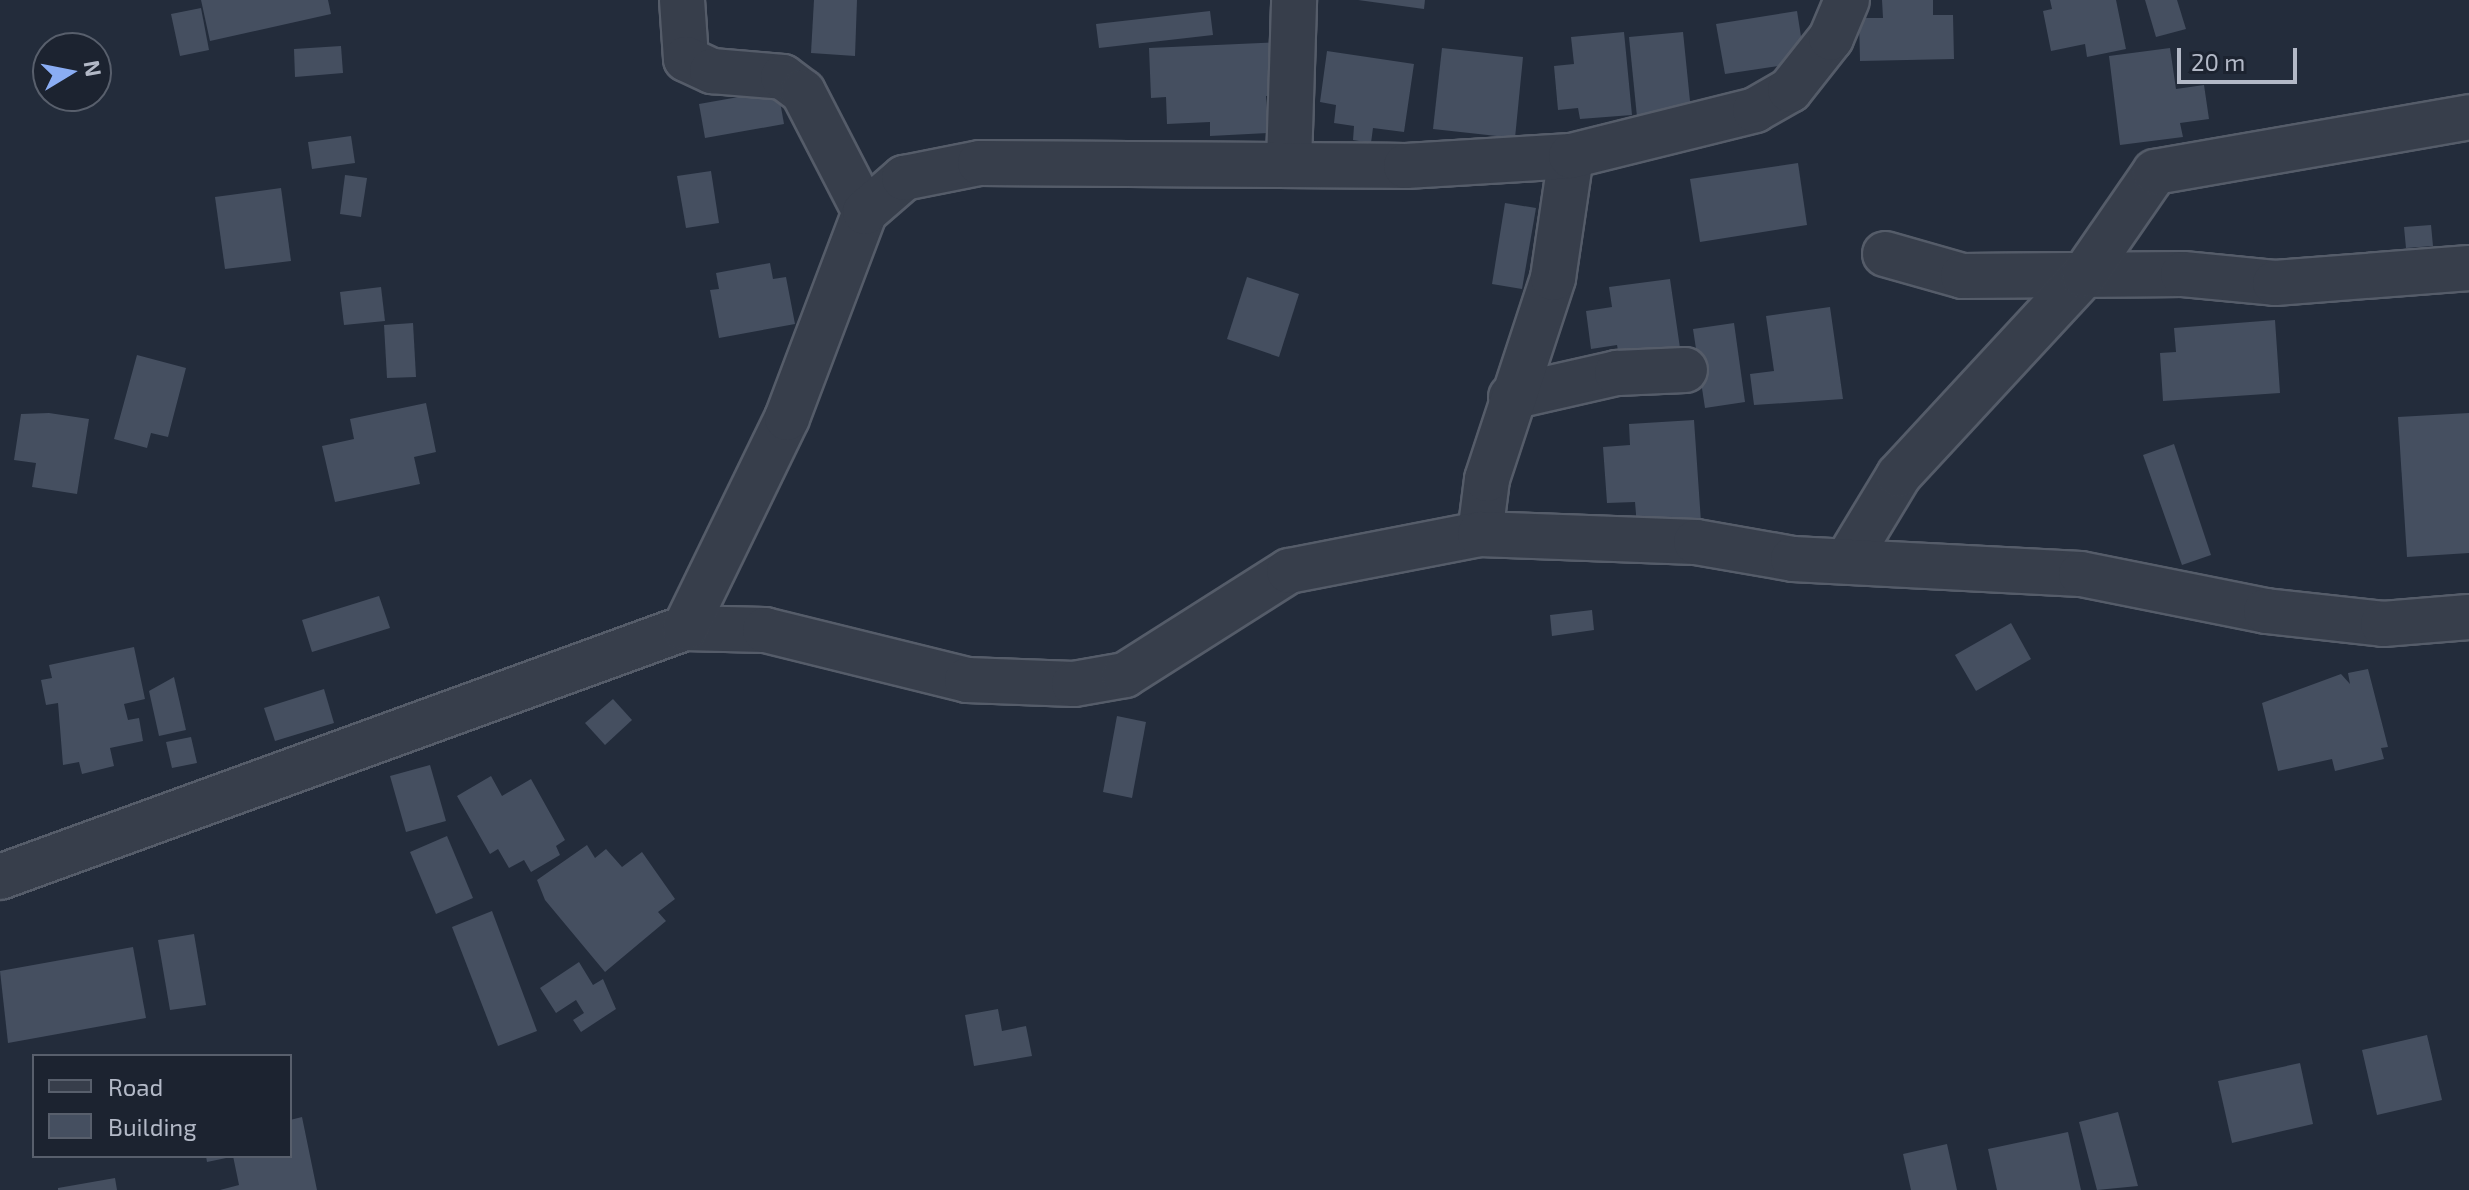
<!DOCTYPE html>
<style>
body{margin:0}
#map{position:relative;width:2469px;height:1190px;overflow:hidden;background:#232c3b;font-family:"Exo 2",sans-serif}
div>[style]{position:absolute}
.building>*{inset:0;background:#454f60}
.roads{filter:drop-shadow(2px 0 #555c69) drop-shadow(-2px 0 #555c69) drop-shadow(0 2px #555c69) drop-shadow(0 -2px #555c69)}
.minor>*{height:44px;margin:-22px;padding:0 22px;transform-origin:22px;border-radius:22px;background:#373e4b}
span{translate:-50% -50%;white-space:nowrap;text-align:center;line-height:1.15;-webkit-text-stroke:6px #1c2330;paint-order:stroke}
.legend{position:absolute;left:32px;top:1054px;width:260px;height:104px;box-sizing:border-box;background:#1c2330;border:2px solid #585f6c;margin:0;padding:10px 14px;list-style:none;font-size:24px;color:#b3b9c7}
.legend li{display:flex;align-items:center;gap:16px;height:40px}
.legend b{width:40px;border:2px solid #585f6c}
.north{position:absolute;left:32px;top:32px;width:80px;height:80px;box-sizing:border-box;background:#1c2330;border:2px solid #585f6c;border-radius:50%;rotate:80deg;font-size:22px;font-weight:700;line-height:32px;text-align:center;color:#b3b9c7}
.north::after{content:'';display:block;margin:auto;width:28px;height:36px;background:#8aadf4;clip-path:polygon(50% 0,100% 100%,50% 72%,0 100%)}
.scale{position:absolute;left:2177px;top:48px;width:120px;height:36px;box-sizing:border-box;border:4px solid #b3b9c7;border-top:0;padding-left:10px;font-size:24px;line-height:28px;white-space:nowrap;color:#b3b9c7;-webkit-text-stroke:6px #1c2330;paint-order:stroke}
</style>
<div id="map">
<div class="building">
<div style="clip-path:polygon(201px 0,328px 0,331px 14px,210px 41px)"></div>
<div style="clip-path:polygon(814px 0,857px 0,855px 56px,811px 53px)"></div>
<div style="clip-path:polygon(1358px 0,1425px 0,1424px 9px)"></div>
<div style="clip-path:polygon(1882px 0,1933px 0,1933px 15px,1953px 15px,1954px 59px,1860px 61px,1859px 18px,1883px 18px)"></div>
<div style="clip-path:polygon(2050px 0,2116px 0,2126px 49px,2087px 57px,2085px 44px,2051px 51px,2043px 11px,2052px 9px)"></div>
<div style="clip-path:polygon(2145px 0,2177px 0,2186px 29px,2156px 37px)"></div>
<div style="clip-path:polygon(201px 8px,209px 50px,180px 56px,171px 14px)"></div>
<div style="clip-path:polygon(1210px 11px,1213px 35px,1099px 48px,1096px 24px)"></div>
<div style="clip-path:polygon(1797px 11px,1805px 62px,1725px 74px,1716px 24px)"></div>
<div style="clip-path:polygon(1624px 32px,1632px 115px,1580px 119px,1578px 108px,1558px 110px,1554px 66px,1574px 64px,1571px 37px)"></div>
<div style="clip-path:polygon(1683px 32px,1691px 111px,1637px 117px,1629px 37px)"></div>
<div style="clip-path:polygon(1282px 42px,1285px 96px,1266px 96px,1268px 133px,1210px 136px,1210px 122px,1167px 124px,1166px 97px,1151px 98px,1149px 48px)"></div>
<div style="clip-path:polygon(341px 46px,343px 73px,295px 77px,294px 49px)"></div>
<div style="clip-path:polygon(1442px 48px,1523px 57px,1515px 138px,1433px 129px)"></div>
<div style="clip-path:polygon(2170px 48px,2176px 89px,2204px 85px,2209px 119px,2180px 123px,2183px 137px,2120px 145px,2109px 56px)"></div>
<div style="clip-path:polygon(1327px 51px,1414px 64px,1404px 132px,1373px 128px,1371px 143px,1353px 140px,1354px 126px,1334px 123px,1336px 105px,1320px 102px)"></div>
<div style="clip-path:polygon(778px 90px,784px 124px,705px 138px,699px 104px)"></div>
<div style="clip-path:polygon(351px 136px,355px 163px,312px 169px,308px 142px)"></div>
<div style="clip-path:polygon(1798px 163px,1807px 225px,1700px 242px,1690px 179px)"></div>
<div style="clip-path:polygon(711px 171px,719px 223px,686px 228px,677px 176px)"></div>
<div style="clip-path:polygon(345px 175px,367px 178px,361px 217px,340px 214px)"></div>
<div style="clip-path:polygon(281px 188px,291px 261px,225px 269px,215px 197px)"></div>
<div style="clip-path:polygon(1505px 203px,1536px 208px,1522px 289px,1492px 284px)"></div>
<div style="clip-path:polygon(2431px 225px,2433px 246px,2406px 248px,2404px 227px)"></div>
<div style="clip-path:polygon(770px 263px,773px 279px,786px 277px,795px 324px,719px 338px,710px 290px,719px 289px,716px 273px)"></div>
<div style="clip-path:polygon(1247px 277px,1299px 294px,1279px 357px,1227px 339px)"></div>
<div style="clip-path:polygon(1670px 279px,1680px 348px,1619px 356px,1617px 345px,1591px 349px,1586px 311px,1612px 307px,1609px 287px)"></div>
<div style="clip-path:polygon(381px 287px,385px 321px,344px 325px,340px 292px)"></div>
<div style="clip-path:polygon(1830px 307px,1843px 399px,1754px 405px,1750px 374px,1774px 371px,1766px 316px)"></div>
<div style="clip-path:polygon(2275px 320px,2280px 393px,2163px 401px,2160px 353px,2176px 352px,2174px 328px)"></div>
<div style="clip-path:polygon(413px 323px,416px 377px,387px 378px,384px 325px)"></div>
<div style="clip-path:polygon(1734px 323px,1745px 402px,1705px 408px,1693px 329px)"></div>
<div style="clip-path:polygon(137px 355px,186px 368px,168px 437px,151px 433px,147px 448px,114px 439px)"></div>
<div style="clip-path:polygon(426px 403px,436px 452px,414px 457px,420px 484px,335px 502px,322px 446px,354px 439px,350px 419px)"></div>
<div style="clip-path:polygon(49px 413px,89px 419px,77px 494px,32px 487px,36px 463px,14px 460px,21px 414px)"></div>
<div style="clip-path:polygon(2469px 413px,2469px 553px,2407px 557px,2398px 417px)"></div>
<div style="clip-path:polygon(1694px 420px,1701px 522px,1637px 526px,1635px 502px,1607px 503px,1603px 447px,1630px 445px,1629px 424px)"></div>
<div style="clip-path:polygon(2174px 444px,2211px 555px,2182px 565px,2143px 455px)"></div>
<div style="clip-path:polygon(379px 596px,390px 628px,312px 652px,302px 620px)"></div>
<div style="clip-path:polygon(1592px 610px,1594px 630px,1552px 636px,1550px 615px)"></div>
<div style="clip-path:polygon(2011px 623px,2031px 659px,1976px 691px,1955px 655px)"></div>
<div style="clip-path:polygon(134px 647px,145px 699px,124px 704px,128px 720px,139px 718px,143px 741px,110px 748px,114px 766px,82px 774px,79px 762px,63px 765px,58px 703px,46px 705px,41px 680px,52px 678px,49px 665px)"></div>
<div style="clip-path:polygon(2368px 669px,2388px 747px,2381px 748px,2384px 759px,2335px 771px,2332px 759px,2278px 771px,2262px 703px,2341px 674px,2350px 684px,2348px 673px)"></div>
<div style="clip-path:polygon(174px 677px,186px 730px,159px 736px,149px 691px)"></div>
<div style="clip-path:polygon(324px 689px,334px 723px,275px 741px,264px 708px)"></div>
<div style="clip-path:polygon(613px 699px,632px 720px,605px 745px,585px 723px)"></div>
<div style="clip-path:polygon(1117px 716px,1146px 722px,1132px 798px,1103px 792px)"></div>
<div style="clip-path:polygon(191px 737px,197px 763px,172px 768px,166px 742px)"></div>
<div style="clip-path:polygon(430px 765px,446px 821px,406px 832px,390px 776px)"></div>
<div style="clip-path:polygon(491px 776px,502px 796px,531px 779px,565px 840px,556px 846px,560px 855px,531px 872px,524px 860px,509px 868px,498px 849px,490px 854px,457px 796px)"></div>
<div style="clip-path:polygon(447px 836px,473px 898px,436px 914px,410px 852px)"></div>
<div style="clip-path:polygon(587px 845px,595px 858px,606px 849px,622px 867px,642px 852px,675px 899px,658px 912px,666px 921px,605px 972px,545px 900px,537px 880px)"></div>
<div style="clip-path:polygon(492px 911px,537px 1031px,498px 1046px,452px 927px)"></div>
<div style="clip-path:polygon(194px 934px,206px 1005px,170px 1010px,158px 940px)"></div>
<div style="clip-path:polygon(133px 947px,146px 1018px,8px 1043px,0 971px)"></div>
<div style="clip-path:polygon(579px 962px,593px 985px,603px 979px,616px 1009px,581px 1032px,573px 1020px,584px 1013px,576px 1000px,556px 1013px,540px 988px)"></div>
<div style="clip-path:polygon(998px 1009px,1002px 1031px,1026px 1026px,1032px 1056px,974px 1066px,965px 1015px)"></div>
<div style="clip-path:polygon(2427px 1035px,2442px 1100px,2377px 1115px,2362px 1050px)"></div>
<div style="clip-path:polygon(2300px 1063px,2313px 1124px,2232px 1143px,2218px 1081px)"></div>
<div style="clip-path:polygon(2118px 1112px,2138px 1186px,2097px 1190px,2079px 1122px)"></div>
<div style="clip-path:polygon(302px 1117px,317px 1190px,220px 1190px,239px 1185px,233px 1156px,290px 1156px,290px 1120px)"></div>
<div style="clip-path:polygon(2068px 1132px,2081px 1190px,1997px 1190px,1988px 1149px)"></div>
<div style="clip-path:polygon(1947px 1144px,1957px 1190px,1911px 1190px,1903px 1154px)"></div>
<div style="clip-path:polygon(206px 1156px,230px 1156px,231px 1157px,207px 1162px)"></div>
<div style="clip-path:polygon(115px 1178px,117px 1190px,58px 1190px,58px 1188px)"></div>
</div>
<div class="roads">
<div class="minor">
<div style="left:682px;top:0;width:59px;rotate:86.1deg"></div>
<div style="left:686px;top:59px;width:29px;rotate:25deg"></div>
<div style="left:712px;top:71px;width:71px;rotate:4.8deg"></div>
<div style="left:783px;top:77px;width:25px;rotate:37deg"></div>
<div style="left:803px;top:92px;width:135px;rotate:62.7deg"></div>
<div style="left:1289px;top:163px;width:163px;rotate:-88.2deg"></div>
<div style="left:1885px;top:254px;width:81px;rotate:15.8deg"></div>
<div style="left:1963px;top:276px;width:220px;rotate:-0.5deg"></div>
<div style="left:2183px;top:274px;width:92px;rotate:5.6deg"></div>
<div style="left:2275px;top:283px;width:195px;rotate:-4.4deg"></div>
<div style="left:1511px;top:397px;width:109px;rotate:-12.8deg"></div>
<div style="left:1617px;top:373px;width:68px;rotate:-2.5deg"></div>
<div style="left:1480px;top:534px;width:55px;rotate:-82.7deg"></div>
<div style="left:1487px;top:479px;width:212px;rotate:-71.8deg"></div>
<div style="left:1553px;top:278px;width:123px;rotate:-81.6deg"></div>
<div style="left:1847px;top:561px;width:100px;rotate:-58.8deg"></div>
<div style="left:1899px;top:475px;width:272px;rotate:-47.2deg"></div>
<div style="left:2084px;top:275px;width:125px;rotate:-55.4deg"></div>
<div style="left:2155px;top:172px;width:319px;rotate:-9.9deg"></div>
<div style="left:685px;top:628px;width:80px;rotate:1.4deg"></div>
<div style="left:765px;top:630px;width:208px;rotate:13.9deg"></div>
<div style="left:967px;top:680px;width:107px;rotate:2.1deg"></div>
<div style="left:1074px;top:684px;width:52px;rotate:-10deg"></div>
<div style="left:1125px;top:675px;width:194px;rotate:-32.4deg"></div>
<div style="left:1289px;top:571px;width:195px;rotate:-11deg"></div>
<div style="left:1480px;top:534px;width:216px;rotate:2.1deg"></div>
<div style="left:1696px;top:542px;width:98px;rotate:9.9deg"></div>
<div style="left:1793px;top:559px;width:288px;rotate:3deg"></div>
<div style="left:2081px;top:574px;width:189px;rotate:11.3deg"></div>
<div style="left:2266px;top:611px;width:118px;rotate:6.3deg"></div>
<div style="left:2383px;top:624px;width:86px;rotate:-4.7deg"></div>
<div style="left:0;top:877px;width:729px;rotate:-19.98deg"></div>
<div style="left:685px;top:628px;width:233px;rotate:-64.1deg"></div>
<div style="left:787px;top:418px;width:220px;rotate:-69.3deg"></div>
<div style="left:865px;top:212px;width:52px;rotate:-41.1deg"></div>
<div style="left:904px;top:178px;width:77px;rotate:-11.2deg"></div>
<div style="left:980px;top:163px;width:426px;rotate:0.4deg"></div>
<div style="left:1406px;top:166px;width:165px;rotate:-3.5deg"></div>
<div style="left:1571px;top:156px;width:190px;rotate:-14deg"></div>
<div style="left:1755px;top:110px;width:40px;rotate:-29.7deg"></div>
<div style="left:1790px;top:90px;width:66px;rotate:-51.7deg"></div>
<div style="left:1831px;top:38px;width:41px;rotate:-67.2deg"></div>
</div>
</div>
<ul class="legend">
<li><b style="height:10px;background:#373e4b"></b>Road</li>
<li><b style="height:22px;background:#454f60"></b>Building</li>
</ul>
<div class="north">N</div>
<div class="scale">20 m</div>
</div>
